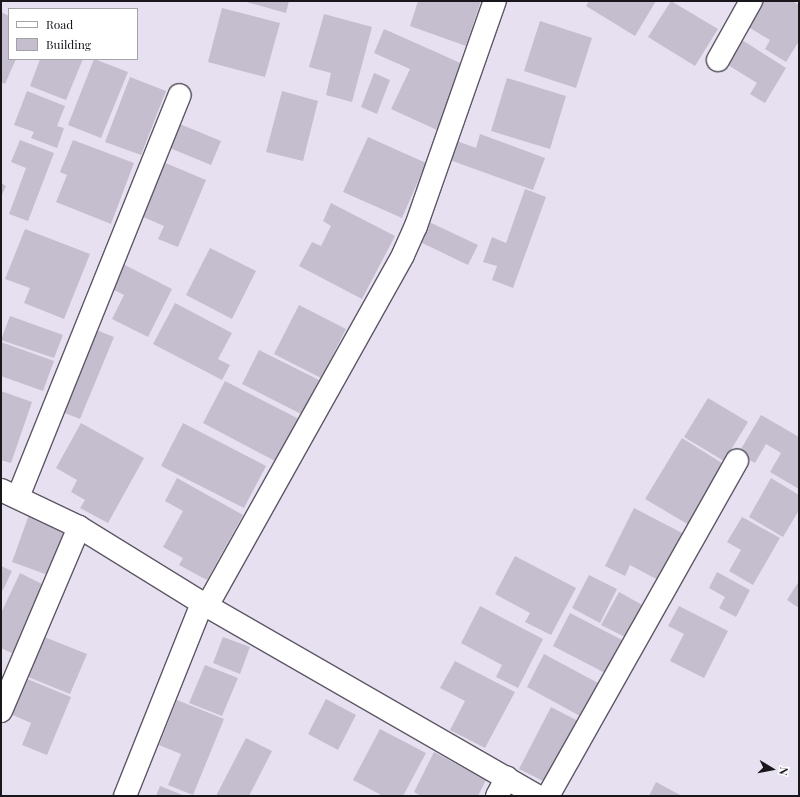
<!DOCTYPE html>
<style>
body{margin:0}
#map{position:relative;width:800px;height:797px;overflow:hidden;background:#e7e0f0;font-family:"Playfair Display",serif}
div>[style]{position:absolute}
.building>*{inset:0;background:#c5becf}
.roads{filter:drop-shadow(1px 0 #5e5765) drop-shadow(-1px 0 #5e5765) drop-shadow(0 1px #5e5765) drop-shadow(0 -1px #5e5765)}
.street>*{height:22px;margin:-11px;padding:0 11px;transform-origin:11px;border-radius:11px;background:#fff}
span{translate:-50% -50%;white-space:nowrap;text-align:center;line-height:1.15;-webkit-text-stroke:4px #fff;paint-order:stroke}
.frame{position:absolute;inset:0;border:2px solid #19161c;pointer-events:none}
.legend{position:absolute;left:8px;top:8px;width:130px;height:52px;box-sizing:border-box;background:#fff;border:1px solid #a3a2a4;margin:0;padding:5px 7px;list-style:none;font-size:12px;color:#19161c}
.legend li{display:flex;align-items:center;gap:8px;height:20px}
.legend b{width:20px;border:1px solid #a3a2a4}
.north{position:absolute;left:752px;top:749px;width:40px;height:40px;-webkit-text-stroke:3px #fff;paint-order:stroke;rotate:100deg;font-size:11px;font-weight:700;line-height:16px;text-align:center;color:#19161c}
.north::after{content:'';display:block;margin:auto;width:14px;height:18px;background:#19161c;clip-path:polygon(50% 0,100% 100%,50% 72%,0 100%)}
</style>
<div id="map">
<div class="building">
<div style="clip-path:polygon(243px 1px,289px 1px,286px 13px)"></div>
<div style="clip-path:polygon(418px 1px,481px 1px,466px 46px,410px 26px)"></div>
<div style="clip-path:polygon(589px 1px,656px 1px,635px 36px,586px 6px)"></div>
<div style="clip-path:polygon(671px 1px,718px 29px,695px 66px,648px 37px)"></div>
<div style="clip-path:polygon(761px 1px,792px 1px,799px 5px,799px 41px,786px 62px,765px 49px,770px 40px,745px 25px)"></div>
<div style="clip-path:polygon(222px 8px,280px 23px,265px 77px,208px 62px)"></div>
<div style="clip-path:polygon(1px 12px,9px 16px,9px 59px,16px 59px,5px 84px,1px 82px)"></div>
<div style="clip-path:polygon(324px 14px,372px 27px,352px 102px,326px 95px,331px 73px,309px 67px)"></div>
<div style="clip-path:polygon(540px 21px,592px 38px,576px 88px,524px 71px)"></div>
<div style="clip-path:polygon(384px 29px,465px 65px,437px 130px,391px 109px,410px 69px,374px 53px)"></div>
<div style="clip-path:polygon(736px 36px,786px 68px,765px 103px,750px 94px,757px 83px,720px 60px)"></div>
<div style="clip-path:polygon(40px 59px,83px 59px,66px 100px,30px 86px)"></div>
<div style="clip-path:polygon(94px 59px,128px 72px,101px 138px,68px 125px)"></div>
<div style="clip-path:polygon(374px 73px,390px 80px,377px 114px,361px 107px)"></div>
<div style="clip-path:polygon(130px 77px,166px 91px,141px 155px,105px 142px)"></div>
<div style="clip-path:polygon(507px 78px,566px 96px,550px 149px,491px 131px)"></div>
<div style="clip-path:polygon(27px 91px,65px 106px,57px 126px,64px 128px,57px 148px,31px 138px,34px 132px,14px 125px)"></div>
<div style="clip-path:polygon(282px 91px,318px 101px,303px 161px,266px 152px)"></div>
<div style="clip-path:polygon(175px 122px,221px 141px,211px 165px,165px 146px)"></div>
<div style="clip-path:polygon(480px 134px,545px 158px,533px 190px,447px 159px,454px 140px,476px 148px)"></div>
<div style="clip-path:polygon(368px 137px,426px 163px,402px 218px,343px 192px)"></div>
<div style="clip-path:polygon(20px 140px,54px 153px,28px 221px,9px 214px,26px 168px,11px 162px)"></div>
<div style="clip-path:polygon(73px 140px,134px 163px,111px 224px,56px 202px,67px 175px,60px 172px)"></div>
<div style="clip-path:polygon(156px 159px,206px 180px,178px 247px,158px 239px,164px 226px,134px 213px)"></div>
<div style="clip-path:polygon(1px 183px,6px 186px,1px 197px)"></div>
<div style="clip-path:polygon(525px 189px,546px 197px,513px 288px,492px 280px,497px 266px,483px 262px,492px 237px,506px 243px)"></div>
<div style="clip-path:polygon(331px 203px,395px 236px,362px 299px,299px 266px,312px 242px,321px 246px,331px 226px,323px 221px)"></div>
<div style="clip-path:polygon(427px 221px,478px 245px,468px 265px,418px 241px)"></div>
<div style="clip-path:polygon(25px 229px,90px 254px,64px 319px,24px 303px,30px 288px,5px 279px)"></div>
<div style="clip-path:polygon(210px 248px,256px 271px,232px 319px,186px 295px)"></div>
<div style="clip-path:polygon(119px 262px,172px 289px,148px 337px,112px 319px,124px 295px,106px 286px)"></div>
<div style="clip-path:polygon(175px 303px,232px 333px,218px 359px,230px 365px,222px 380px,153px 344px)"></div>
<div style="clip-path:polygon(299px 305px,346px 329px,321px 378px,274px 354px)"></div>
<div style="clip-path:polygon(10px 316px,63px 335px,54px 358px,1px 340px)"></div>
<div style="clip-path:polygon(91px 328px,114px 337px,80px 419px,57px 410px)"></div>
<div style="clip-path:polygon(1px 342px,54px 361px,43px 391px,1px 376px)"></div>
<div style="clip-path:polygon(259px 350px,319px 380px,301px 414px,242px 384px)"></div>
<div style="clip-path:polygon(225px 381px,299px 419px,277px 462px,203px 423px)"></div>
<div style="clip-path:polygon(1px 391px,32px 402px,11px 463px,1px 460px)"></div>
<div style="clip-path:polygon(708px 398px,748px 422px,724px 461px,684px 437px)"></div>
<div style="clip-path:polygon(761px 415px,799px 437px,799px 489px,770px 472px,781px 453px,766px 444px,755px 463px,738px 454px)"></div>
<div style="clip-path:polygon(81px 423px,144px 458px,108px 523px,80px 508px,85px 500px,71px 492px,77px 480px,56px 468px)"></div>
<div style="clip-path:polygon(183px 423px,266px 466px,244px 508px,161px 466px)"></div>
<div style="clip-path:polygon(682px 438px,725px 465px,689px 525px,645px 499px)"></div>
<div style="clip-path:polygon(177px 478px,243px 515px,207px 580px,179px 565px,183px 558px,163px 547px,183px 511px,165px 501px)"></div>
<div style="clip-path:polygon(771px 478px,799px 495px,799px 510px,783px 537px,749px 517px)"></div>
<div style="clip-path:polygon(634px 508px,684px 534px,660px 581px,630px 565px,625px 576px,605px 566px)"></div>
<div style="clip-path:polygon(31px 509px,67px 523px,48px 575px,12px 562px)"></div>
<div style="clip-path:polygon(742px 517px,780px 538px,753px 585px,729px 571px,741px 550px,727px 542px)"></div>
<div style="clip-path:polygon(515px 556px,576px 588px,551px 635px,525px 622px,530px 613px,495px 594px)"></div>
<div style="clip-path:polygon(1px 566px,12px 571px,3px 590px,1px 589px)"></div>
<div style="clip-path:polygon(717px 572px,750px 590px,736px 617px,719px 608px,725px 597px,709px 588px)"></div>
<div style="clip-path:polygon(20px 573px,46px 586px,14px 654px,1px 648px,1px 613px)"></div>
<div style="clip-path:polygon(589px 575px,617px 589px,600px 623px,572px 608px)"></div>
<div style="clip-path:polygon(799px 581px,799px 608px,787px 600px)"></div>
<div style="clip-path:polygon(619px 592px,646px 607px,629px 639px,601px 625px)"></div>
<div style="clip-path:polygon(480px 606px,543px 639px,518px 688px,496px 677px,502px 665px,461px 643px)"></div>
<div style="clip-path:polygon(679px 606px,728px 631px,704px 678px,670px 661px,684px 634px,668px 626px)"></div>
<div style="clip-path:polygon(570px 613px,624px 641px,607px 674px,553px 646px)"></div>
<div style="clip-path:polygon(37px 634px,87px 654px,70px 694px,21px 674px)"></div>
<div style="clip-path:polygon(223px 637px,250px 647px,240px 674px,213px 663px)"></div>
<div style="clip-path:polygon(544px 654px,598px 683px,580px 716px,527px 687px)"></div>
<div style="clip-path:polygon(455px 661px,515px 692px,485px 748px,450px 730px,465px 701px,440px 688px)"></div>
<div style="clip-path:polygon(205px 665px,238px 678px,222px 716px,189px 703px)"></div>
<div style="clip-path:polygon(20px 676px,71px 697px,47px 755px,22px 745px,31px 723px,6px 712px)"></div>
<div style="clip-path:polygon(326px 699px,356px 715px,338px 750px,308px 734px)"></div>
<div style="clip-path:polygon(177px 700px,224px 719px,193px 795px,168px 785px,181px 754px,159px 745px)"></div>
<div style="clip-path:polygon(551px 707px,578px 721px,545px 782px,519px 769px)"></div>
<div style="clip-path:polygon(380px 729px,426px 753px,403px 796px,383px 796px,353px 780px)"></div>
<div style="clip-path:polygon(246px 738px,272px 751px,249px 796px,216px 796px)"></div>
<div style="clip-path:polygon(434px 752px,486px 780px,478px 796px,421px 796px,414px 792px)"></div>
<div style="clip-path:polygon(656px 782px,682px 796px,649px 796px)"></div>
<div style="clip-path:polygon(160px 786px,185px 796px,156px 796px)"></div>
</div>
<div class="roads">
<div class="street">
<div style="left:718px;top:60px;width:68px;rotate:-60.8deg"></div>
<div style="left:1px;top:490px;width:86px;rotate:25.4deg"></div>
<div style="left:79px;top:527px;width:150px;rotate:31.7deg"></div>
<div style="left:207px;top:606px;width:381px;rotate:29.9deg"></div>
<div style="left:18px;top:497px;width:433px;rotate:-68.1deg"></div>
<div style="left:207px;top:606px;width:402px;rotate:-60.8deg"></div>
<div style="left:403px;top:255px;width:32px;rotate:-66deg"></div>
<div style="left:416px;top:226px;width:238px;rotate:-70.7deg"></div>
<div style="left:1px;top:711px;width:200px;rotate:-67deg"></div>
<div style="left:125px;top:796px;width:208px;rotate:-68.2deg"></div>
<div style="left:497px;top:796px;width:21px;rotate:-62deg"></div>
<div style="left:548px;top:796px;width:385px;rotate:-60.6deg"></div>
</div>
</div>
<div class="frame"></div>
<ul class="legend">
<li><b style="height:5px;background:#fff"></b>Road</li>
<li><b style="height:11px;background:#c5becf"></b>Building</li>
</ul>
<div class="north">N</div>
</div>
